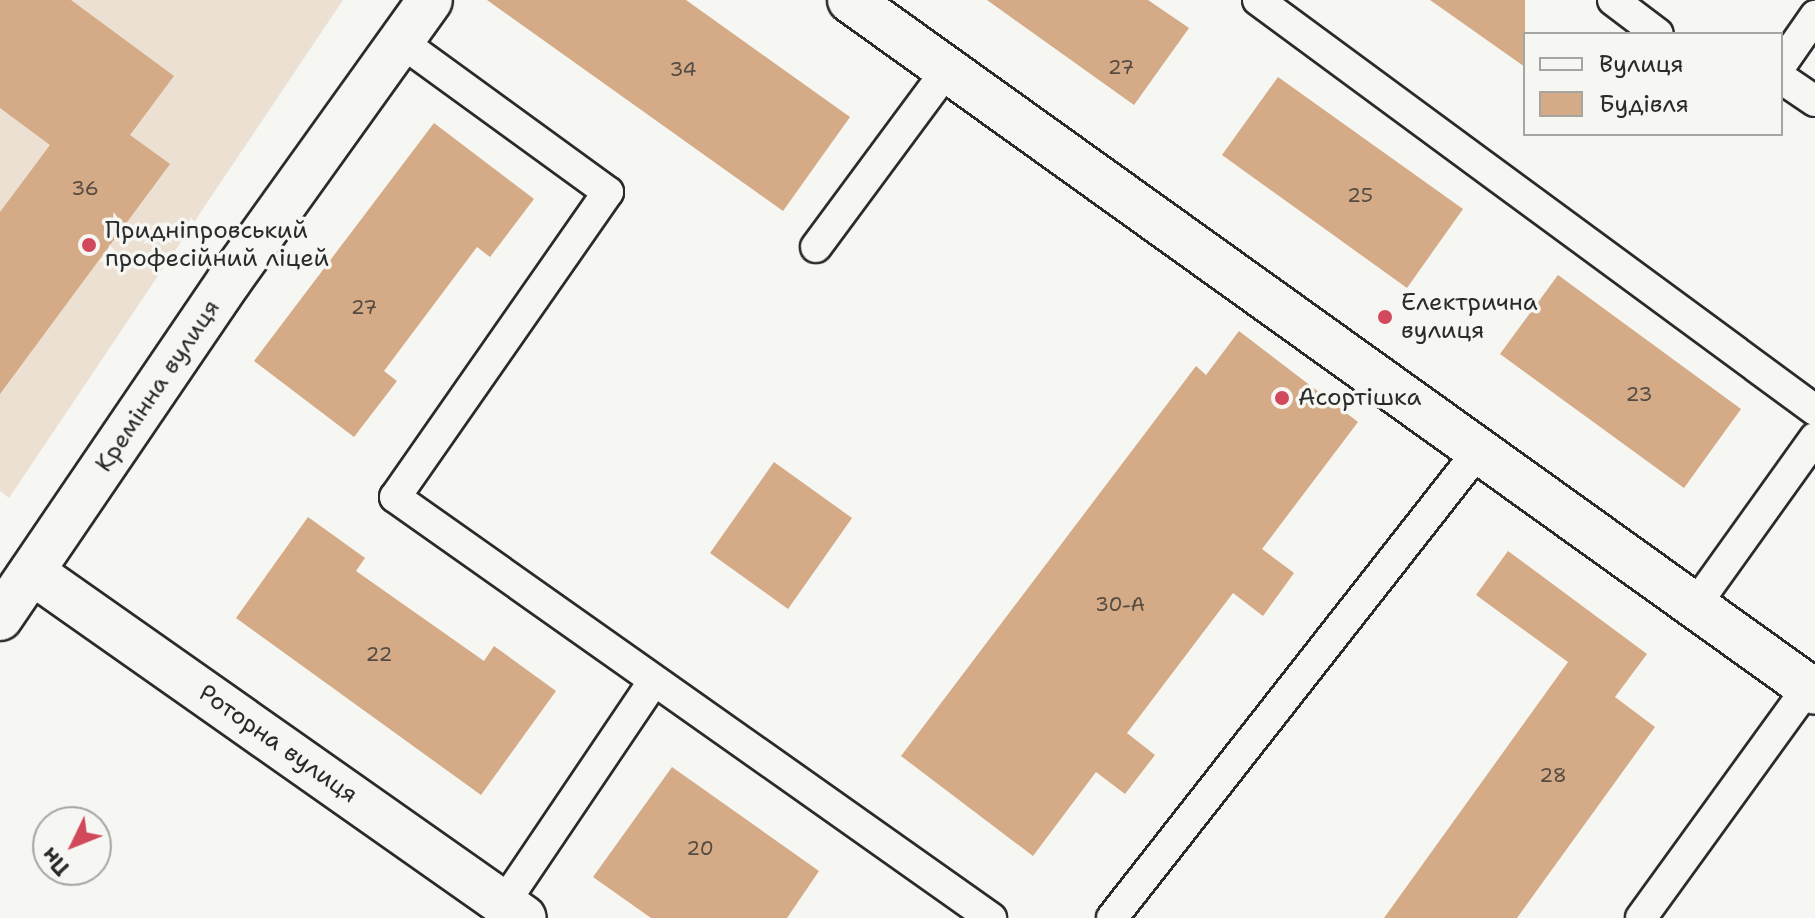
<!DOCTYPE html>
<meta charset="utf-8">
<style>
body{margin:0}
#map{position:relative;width:1815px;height:918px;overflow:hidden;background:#f6f6f2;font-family:"Shantell Sans",sans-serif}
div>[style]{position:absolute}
.built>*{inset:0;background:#ece0d2}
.building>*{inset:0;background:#d4ab86}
.roads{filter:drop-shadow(2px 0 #2b2b2b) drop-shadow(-2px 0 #2b2b2b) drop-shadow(0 2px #2b2b2b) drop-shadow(0 -2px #2b2b2b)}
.lane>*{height:30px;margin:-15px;padding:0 15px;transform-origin:15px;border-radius:15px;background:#f6f6f2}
.street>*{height:44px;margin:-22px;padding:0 22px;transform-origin:22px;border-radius:22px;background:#f6f6f2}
.secondary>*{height:44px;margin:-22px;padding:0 22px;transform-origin:22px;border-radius:22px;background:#f6f6f2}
.dots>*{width:22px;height:22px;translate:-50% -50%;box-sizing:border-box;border:4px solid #f6f6f2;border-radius:50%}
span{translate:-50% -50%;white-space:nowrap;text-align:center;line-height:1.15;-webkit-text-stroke:7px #f6f6f2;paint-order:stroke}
.number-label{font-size:20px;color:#554b42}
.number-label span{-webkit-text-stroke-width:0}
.poi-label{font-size:24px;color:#2b2b2b}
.left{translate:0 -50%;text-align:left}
.street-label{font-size:24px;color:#2b2b2b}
.legend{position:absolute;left:1523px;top:32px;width:260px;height:104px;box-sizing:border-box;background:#f6f6f2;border:2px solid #a5a5a2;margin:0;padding:10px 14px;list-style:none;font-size:24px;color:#2b2b2b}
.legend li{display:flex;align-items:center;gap:16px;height:40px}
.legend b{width:40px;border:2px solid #a5a5a2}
.north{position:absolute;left:32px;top:806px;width:80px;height:80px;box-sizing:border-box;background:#f6f6f2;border:2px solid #a5a5a2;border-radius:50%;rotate:227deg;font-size:22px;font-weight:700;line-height:32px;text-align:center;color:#2b2b2b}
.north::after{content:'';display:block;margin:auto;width:28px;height:36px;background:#d1495b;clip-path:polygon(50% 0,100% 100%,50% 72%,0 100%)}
</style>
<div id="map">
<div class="built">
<div style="clip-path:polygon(0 0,343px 0,9px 498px,0 491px)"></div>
</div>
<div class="building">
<div style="clip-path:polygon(0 0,71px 0,174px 76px,130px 135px,170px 164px,0 394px,0 212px,50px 145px,0 108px)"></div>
<div style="clip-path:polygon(487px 0,686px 0,850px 117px,783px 211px)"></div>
<div style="clip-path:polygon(987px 0,1148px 0,1189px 28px,1134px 105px)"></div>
<div style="clip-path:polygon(1430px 0,1525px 0,1525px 67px)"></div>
<div style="clip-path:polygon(1278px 77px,1463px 209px,1407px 288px,1222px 155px)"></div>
<div style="clip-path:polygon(434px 123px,534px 199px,490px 257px,477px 247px,384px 371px,397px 381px,354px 437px,254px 361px)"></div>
<div style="clip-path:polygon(1558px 275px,1741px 409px,1684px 488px,1500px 354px)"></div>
<div style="clip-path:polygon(1239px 331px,1358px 422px,1262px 549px,1294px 573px,1263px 616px,1233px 593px,1127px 733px,1155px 755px,1125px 794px,1096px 772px,1033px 856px,901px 756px,1196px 366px,1206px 375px)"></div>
<div style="clip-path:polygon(774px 462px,852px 518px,788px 609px,710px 553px)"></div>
<div style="clip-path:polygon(308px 517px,365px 558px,356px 571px,484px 661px,494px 646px,556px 691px,481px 795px,236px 618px)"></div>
<div style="clip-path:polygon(1508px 551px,1647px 654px,1615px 697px,1655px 727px,1517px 918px,1384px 918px,1568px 662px,1476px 595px)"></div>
<div style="clip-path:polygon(672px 767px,819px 871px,787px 918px,651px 918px,593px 877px)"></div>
</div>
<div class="roads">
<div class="lane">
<div style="left:1258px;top:0;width:692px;rotate:36.36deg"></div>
<div style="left:1613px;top:0;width:56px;rotate:37.1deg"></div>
<div style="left:400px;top:41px;width:257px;rotate:36deg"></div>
<div style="left:608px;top:192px;width:372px;rotate:124.9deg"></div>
<div style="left:395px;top:497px;width:730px;rotate:35.24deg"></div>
<div style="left:1781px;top:65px;width:60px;rotate:-55.2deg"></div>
<div style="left:1781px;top:78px;width:41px;rotate:34.1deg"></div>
<div style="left:816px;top:247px;width:220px;rotate:-53.5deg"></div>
<div style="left:1696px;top:604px;width:204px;rotate:-54.4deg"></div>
<div style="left:504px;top:903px;width:267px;rotate:-56deg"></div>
<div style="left:1112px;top:918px;width:596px;rotate:-51.88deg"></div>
<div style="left:1641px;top:918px;width:285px;rotate:-54.1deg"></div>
</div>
<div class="street">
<div style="left:32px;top:572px;width:601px;rotate:35.12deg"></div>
</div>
<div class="secondary">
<div style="left:850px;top:0;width:1187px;rotate:35.64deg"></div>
<div style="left:0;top:618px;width:407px;rotate:-55.8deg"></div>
<div style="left:229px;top:281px;width:345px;rotate:-54.4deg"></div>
</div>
</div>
<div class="dots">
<div style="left:89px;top:245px;background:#d1495b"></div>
<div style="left:1385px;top:317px;background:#d1495b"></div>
<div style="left:1282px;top:398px;background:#d1495b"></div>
</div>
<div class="number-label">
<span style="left:1121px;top:67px">27</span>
<span style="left:683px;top:69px">34</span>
<span style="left:85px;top:188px">36</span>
<span style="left:1360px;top:195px">25</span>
<span style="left:364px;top:307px">27</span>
<span style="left:1639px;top:394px">23</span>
<span style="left:1120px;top:604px">30-А</span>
<span style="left:379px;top:654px">22</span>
<span style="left:1553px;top:775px">28</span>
<span style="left:700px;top:848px">20</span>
</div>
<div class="poi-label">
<span class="left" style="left:105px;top:245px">Придніпровський<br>професійний ліцей</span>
<span class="left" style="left:1401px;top:317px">Електрична<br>вулиця</span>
<span class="left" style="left:1298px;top:398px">Асортішка</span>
</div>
<div class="street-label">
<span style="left:158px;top:386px;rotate:-56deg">Кремінна вулиця</span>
<span style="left:278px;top:744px;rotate:35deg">Роторна вулиця</span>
</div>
<ul class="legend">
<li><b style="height:10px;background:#f6f6f2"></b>Вулиця</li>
<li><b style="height:22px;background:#d4ab86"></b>Будівля</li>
</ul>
<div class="north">Пн</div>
</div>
